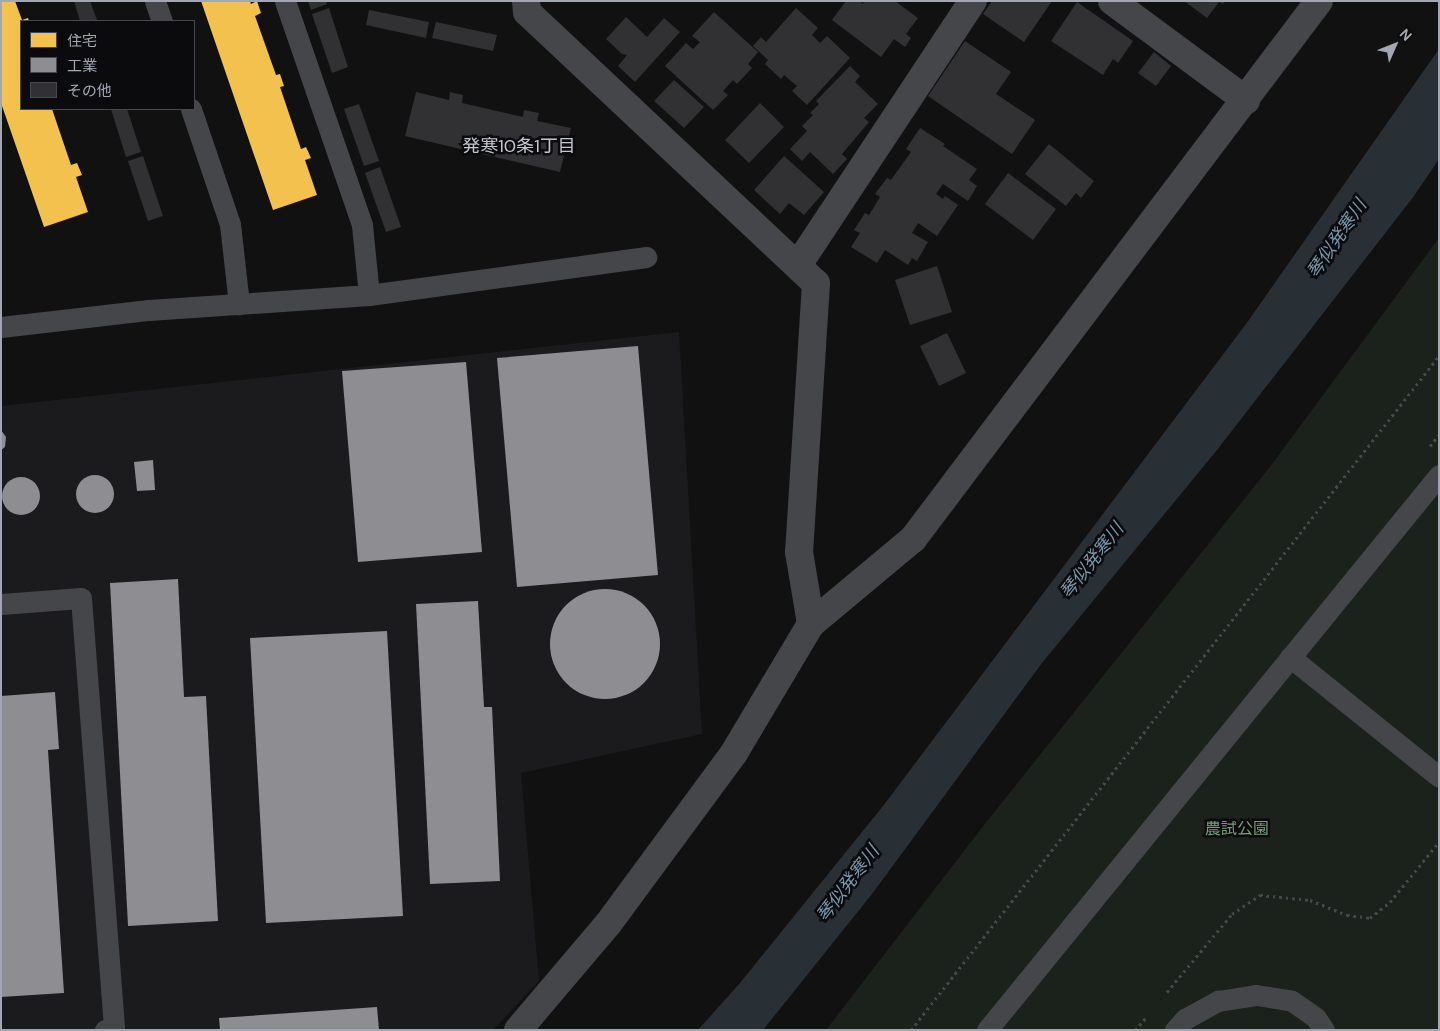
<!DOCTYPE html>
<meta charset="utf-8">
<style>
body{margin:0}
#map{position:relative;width:1440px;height:1031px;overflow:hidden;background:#111;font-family:"DM Sans","Noto Sans JP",sans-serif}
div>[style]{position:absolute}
.built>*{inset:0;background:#1b1b1d}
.green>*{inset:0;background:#1b211b}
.water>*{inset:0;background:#283035}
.homes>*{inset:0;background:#f2c14e}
.industry>*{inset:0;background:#8d8d92}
.round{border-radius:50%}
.building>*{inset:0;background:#313133}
.path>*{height:3px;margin-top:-1.5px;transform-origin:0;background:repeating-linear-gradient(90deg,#47484b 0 2.5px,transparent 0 6.5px)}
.service>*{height:21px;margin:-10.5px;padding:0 10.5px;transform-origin:10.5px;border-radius:10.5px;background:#454649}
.minor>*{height:28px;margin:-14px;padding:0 14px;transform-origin:14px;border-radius:14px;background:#454649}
span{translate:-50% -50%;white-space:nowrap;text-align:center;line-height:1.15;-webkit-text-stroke:5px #0b0b0d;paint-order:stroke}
.park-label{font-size:16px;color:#799d7a}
.neighbourhood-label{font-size:18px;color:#c3c6ce}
.water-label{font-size:18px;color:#7997ac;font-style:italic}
.frame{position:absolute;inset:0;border:2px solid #a2a7b2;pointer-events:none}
.legend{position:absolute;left:20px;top:20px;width:175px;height:90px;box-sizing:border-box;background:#0b0b0d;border:1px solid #47494f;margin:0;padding:6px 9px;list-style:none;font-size:15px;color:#a2a7b2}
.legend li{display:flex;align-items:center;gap:10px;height:25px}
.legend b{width:25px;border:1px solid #47494f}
.north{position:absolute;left:1370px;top:20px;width:50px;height:50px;-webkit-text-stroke:4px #0b0b0d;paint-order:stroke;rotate:46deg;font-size:14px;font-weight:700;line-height:20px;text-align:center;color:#a2a7b2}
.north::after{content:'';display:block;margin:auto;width:18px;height:22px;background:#a2a7b2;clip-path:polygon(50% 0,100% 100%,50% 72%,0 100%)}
</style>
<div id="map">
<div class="built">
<div style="clip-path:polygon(679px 332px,702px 734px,521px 773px,539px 981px,493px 1030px,1px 1030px,1px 406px)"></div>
</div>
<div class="green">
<div style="clip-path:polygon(1439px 238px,1439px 1030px,826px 1030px,984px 825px,1269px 468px)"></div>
</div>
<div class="water">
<div style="clip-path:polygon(1439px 49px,1439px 159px,1414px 196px,1217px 450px,1042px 663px,872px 894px,763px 1030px,698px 1030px,740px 983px,883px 806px,1246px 324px)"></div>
</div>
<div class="homes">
<div style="clip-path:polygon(1px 1px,15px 1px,22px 20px,28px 18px,29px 21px,21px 21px,21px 109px,52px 109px,71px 165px,77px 163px,82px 175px,76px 177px,88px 212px,44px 227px,1px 103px)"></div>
<div style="clip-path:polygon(201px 1px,250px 1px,251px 4px,257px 1px,261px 13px,255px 16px,276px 75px,280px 74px,284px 86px,280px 87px,301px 149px,306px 147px,311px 158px,305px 160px,317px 195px,273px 210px)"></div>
</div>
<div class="industry">
<div style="clip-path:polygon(638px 346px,658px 575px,517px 587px,497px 358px)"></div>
<div style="clip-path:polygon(466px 362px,482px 552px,358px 562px,342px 371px)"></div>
<div style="clip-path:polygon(1px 430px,6px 437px,5px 447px,1px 450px)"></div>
<div style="clip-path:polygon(153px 460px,155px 490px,137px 491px,134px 462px)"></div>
<div class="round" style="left:76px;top:475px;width:38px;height:38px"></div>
<div class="round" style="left:2px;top:477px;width:38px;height:38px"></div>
<div style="clip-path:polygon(178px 579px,184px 697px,206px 696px,218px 921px,128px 926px,110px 583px)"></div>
<div class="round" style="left:550px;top:589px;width:110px;height:110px"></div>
<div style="clip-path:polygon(478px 601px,484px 707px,492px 707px,500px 881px,430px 884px,416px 604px)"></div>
<div style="clip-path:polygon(387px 631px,403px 916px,266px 923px,250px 638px)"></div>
<div style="clip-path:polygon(55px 692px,59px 749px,48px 750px,64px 993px,1px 997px,1px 696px)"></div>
<div style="clip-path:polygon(377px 1007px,379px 1030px,220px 1030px,219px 1018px)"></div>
</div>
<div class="building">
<div style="clip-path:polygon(74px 1px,90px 1px,97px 20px,80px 21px)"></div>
<div style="clip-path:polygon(308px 1px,326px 1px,327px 4px,311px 10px)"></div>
<div style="clip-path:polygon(846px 1px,859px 1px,863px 4px,864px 1px,895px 1px,918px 18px,906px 34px,911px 38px,905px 47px,894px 39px,881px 57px,832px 20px)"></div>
<div style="clip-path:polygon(992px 1px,1052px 1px,1024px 42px,983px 14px)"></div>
<div style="clip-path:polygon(1184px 1px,1225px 1px,1223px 4px,1219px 2px,1207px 18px)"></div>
<div style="clip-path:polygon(1077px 2px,1133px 41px,1118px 63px,1113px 59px,1103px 75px,1051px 41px)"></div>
<div style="clip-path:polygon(329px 8px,348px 67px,332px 73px,312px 14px)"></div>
<div style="clip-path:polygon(796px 8px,818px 28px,812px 35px,820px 43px,827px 36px,850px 58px,807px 105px,792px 91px,797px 86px,784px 75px,781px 79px,765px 64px,768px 60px,753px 46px,761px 37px,766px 42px)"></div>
<div style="clip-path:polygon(369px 10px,429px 22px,426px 38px,366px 25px)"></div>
<div style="clip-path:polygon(714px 12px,758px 52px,748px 64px,752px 68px,737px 84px,733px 80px,723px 91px,728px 95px,713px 110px,665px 66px,686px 43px,693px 49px,700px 42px,692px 36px)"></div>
<div style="clip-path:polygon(626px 17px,647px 37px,664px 18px,680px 32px,635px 82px,618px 66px,627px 55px,622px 54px,606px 39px)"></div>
<div style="clip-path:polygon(436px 22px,497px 35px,493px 51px,432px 38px)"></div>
<div style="clip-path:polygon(965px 41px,1011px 72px,996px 94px,1035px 120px,1012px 154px,928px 96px)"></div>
<div style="clip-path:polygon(1154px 52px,1171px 66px,1156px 86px,1138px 73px)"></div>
<div style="clip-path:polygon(850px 66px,860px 76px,855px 82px,878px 104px,864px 118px,869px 122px,842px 154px,847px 159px,833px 174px,810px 152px,802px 161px,790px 149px,807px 131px,802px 126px,813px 115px,810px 113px,819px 104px,816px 101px)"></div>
<div style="clip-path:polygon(674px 80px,704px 107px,684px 128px,654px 101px)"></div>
<div style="clip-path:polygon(416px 92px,449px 100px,450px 92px,463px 95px,462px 103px,523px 117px,524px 110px,539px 113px,537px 121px,571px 128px,560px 172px,405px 136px)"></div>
<div style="clip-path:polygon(760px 103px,784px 127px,749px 163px,725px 140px)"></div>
<div style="clip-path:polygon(359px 104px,379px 161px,364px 166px,344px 109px)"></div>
<div style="clip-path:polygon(111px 109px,127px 109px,141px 152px,126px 157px)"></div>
<div style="clip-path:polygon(920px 128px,945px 144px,943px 146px,977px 169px,969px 180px,977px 186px,968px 201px,943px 184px,936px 194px,943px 199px,945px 196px,958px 205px,937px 236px,918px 223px,912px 233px,928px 242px,917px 261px,912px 258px,908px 265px,885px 250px,877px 263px,851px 247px,860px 233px,854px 230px,865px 213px,869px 215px,880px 197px,875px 194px,887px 178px,891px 180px,911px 152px,906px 149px)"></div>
<div style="clip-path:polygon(1049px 144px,1094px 181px,1081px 198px,1076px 193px,1066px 206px,1025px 174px)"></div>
<div style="clip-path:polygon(143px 156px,163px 216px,148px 221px,128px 161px)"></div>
<div style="clip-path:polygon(784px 156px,824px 192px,804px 215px,789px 203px,780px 214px,754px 190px)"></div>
<div style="clip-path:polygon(380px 167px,401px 227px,386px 232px,365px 173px)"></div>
<div style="clip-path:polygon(1008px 173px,1056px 209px,1033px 240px,985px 204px)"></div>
<div style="clip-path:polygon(937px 266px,952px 312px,910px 325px,895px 280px)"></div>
<div style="clip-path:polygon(947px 333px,966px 373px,939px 386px,920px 346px)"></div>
</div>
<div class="path">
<div style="left:1430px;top:446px;width:14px;rotate:-51deg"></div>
<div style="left:1167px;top:992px;width:102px;rotate:-50.2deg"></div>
<div style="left:1232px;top:914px;width:34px;rotate:-34deg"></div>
<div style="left:1260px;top:895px;width:50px;rotate:5.7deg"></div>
<div style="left:1310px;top:900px;width:40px;rotate:22deg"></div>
<div style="left:1347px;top:915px;width:23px;rotate:7deg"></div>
<div style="left:1370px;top:918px;width:26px;rotate:-39deg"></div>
<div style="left:1390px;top:902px;width:77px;rotate:-50.8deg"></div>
<div style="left:911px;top:1030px;width:856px;rotate:-51.93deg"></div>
<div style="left:1135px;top:1030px;width:18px;rotate:-49deg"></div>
</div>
<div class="service">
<div style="left:155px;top:1px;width:21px;rotate:71deg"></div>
<div style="left:285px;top:1px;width:237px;rotate:71deg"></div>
<div style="left:362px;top:225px;width:70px;rotate:84.3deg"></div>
<div style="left:191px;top:109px;width:121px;rotate:71.3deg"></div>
<div style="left:230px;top:224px;width:81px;rotate:83.6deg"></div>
<div style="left:1px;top:327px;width:149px;rotate:-6.6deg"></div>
<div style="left:149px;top:310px;width:221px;rotate:-3.9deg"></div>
<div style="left:369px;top:295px;width:280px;rotate:-7.8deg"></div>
<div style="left:1px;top:604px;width:80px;rotate:-4.3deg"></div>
<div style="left:81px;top:598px;width:432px;rotate:85.6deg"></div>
<div style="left:114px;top:1029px;width:9px;rotate:174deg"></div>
<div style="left:1290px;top:657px;width:191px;rotate:38.8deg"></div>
<div style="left:987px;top:1030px;width:716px;rotate:-50.84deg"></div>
<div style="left:1175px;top:1030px;width:15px;rotate:-48deg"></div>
<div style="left:1185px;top:1019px;width:38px;rotate:-29deg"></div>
<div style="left:1218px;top:1001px;width:38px;rotate:-9deg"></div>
<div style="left:1256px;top:995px;width:36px;rotate:9deg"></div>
<div style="left:1292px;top:1001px;width:29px;rotate:35deg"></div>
<div style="left:1316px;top:1018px;width:14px;rotate:56deg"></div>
</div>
<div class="minor">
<div style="left:526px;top:1px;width:11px;rotate:85deg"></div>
<div style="left:527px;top:12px;width:396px;rotate:43.2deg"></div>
<div style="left:816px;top:283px;width:270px;rotate:93.6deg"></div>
<div style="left:799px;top:552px;width:73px;rotate:80.5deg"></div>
<div style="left:1112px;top:1px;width:167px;rotate:36.5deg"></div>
<div style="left:798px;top:265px;width:317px;rotate:-56.5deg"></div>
<div style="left:518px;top:1030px;width:139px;rotate:-49.7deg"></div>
<div style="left:608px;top:924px;width:212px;rotate:-53.6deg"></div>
<div style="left:734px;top:753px;width:150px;rotate:-59.2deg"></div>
<div style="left:811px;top:624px;width:133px;rotate:-39.8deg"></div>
<div style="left:913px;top:539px;width:674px;rotate:-52.96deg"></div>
</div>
<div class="park-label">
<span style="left:1237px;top:829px">農試公園</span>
</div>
<div class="neighbourhood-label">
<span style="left:519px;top:146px">発寒10条1丁目</span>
</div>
<div class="water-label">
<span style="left:1337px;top:239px;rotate:-56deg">琴似発寒川</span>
<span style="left:1092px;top:561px;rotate:-52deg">琴似発寒川</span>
<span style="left:848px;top:884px;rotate:-53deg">琴似発寒川</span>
</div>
<div class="frame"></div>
<ul class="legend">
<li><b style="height:14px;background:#f2c14e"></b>住宅</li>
<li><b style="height:14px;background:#8d8d92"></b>工業</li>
<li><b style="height:14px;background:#313133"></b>その他</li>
</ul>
<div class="north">N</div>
</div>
